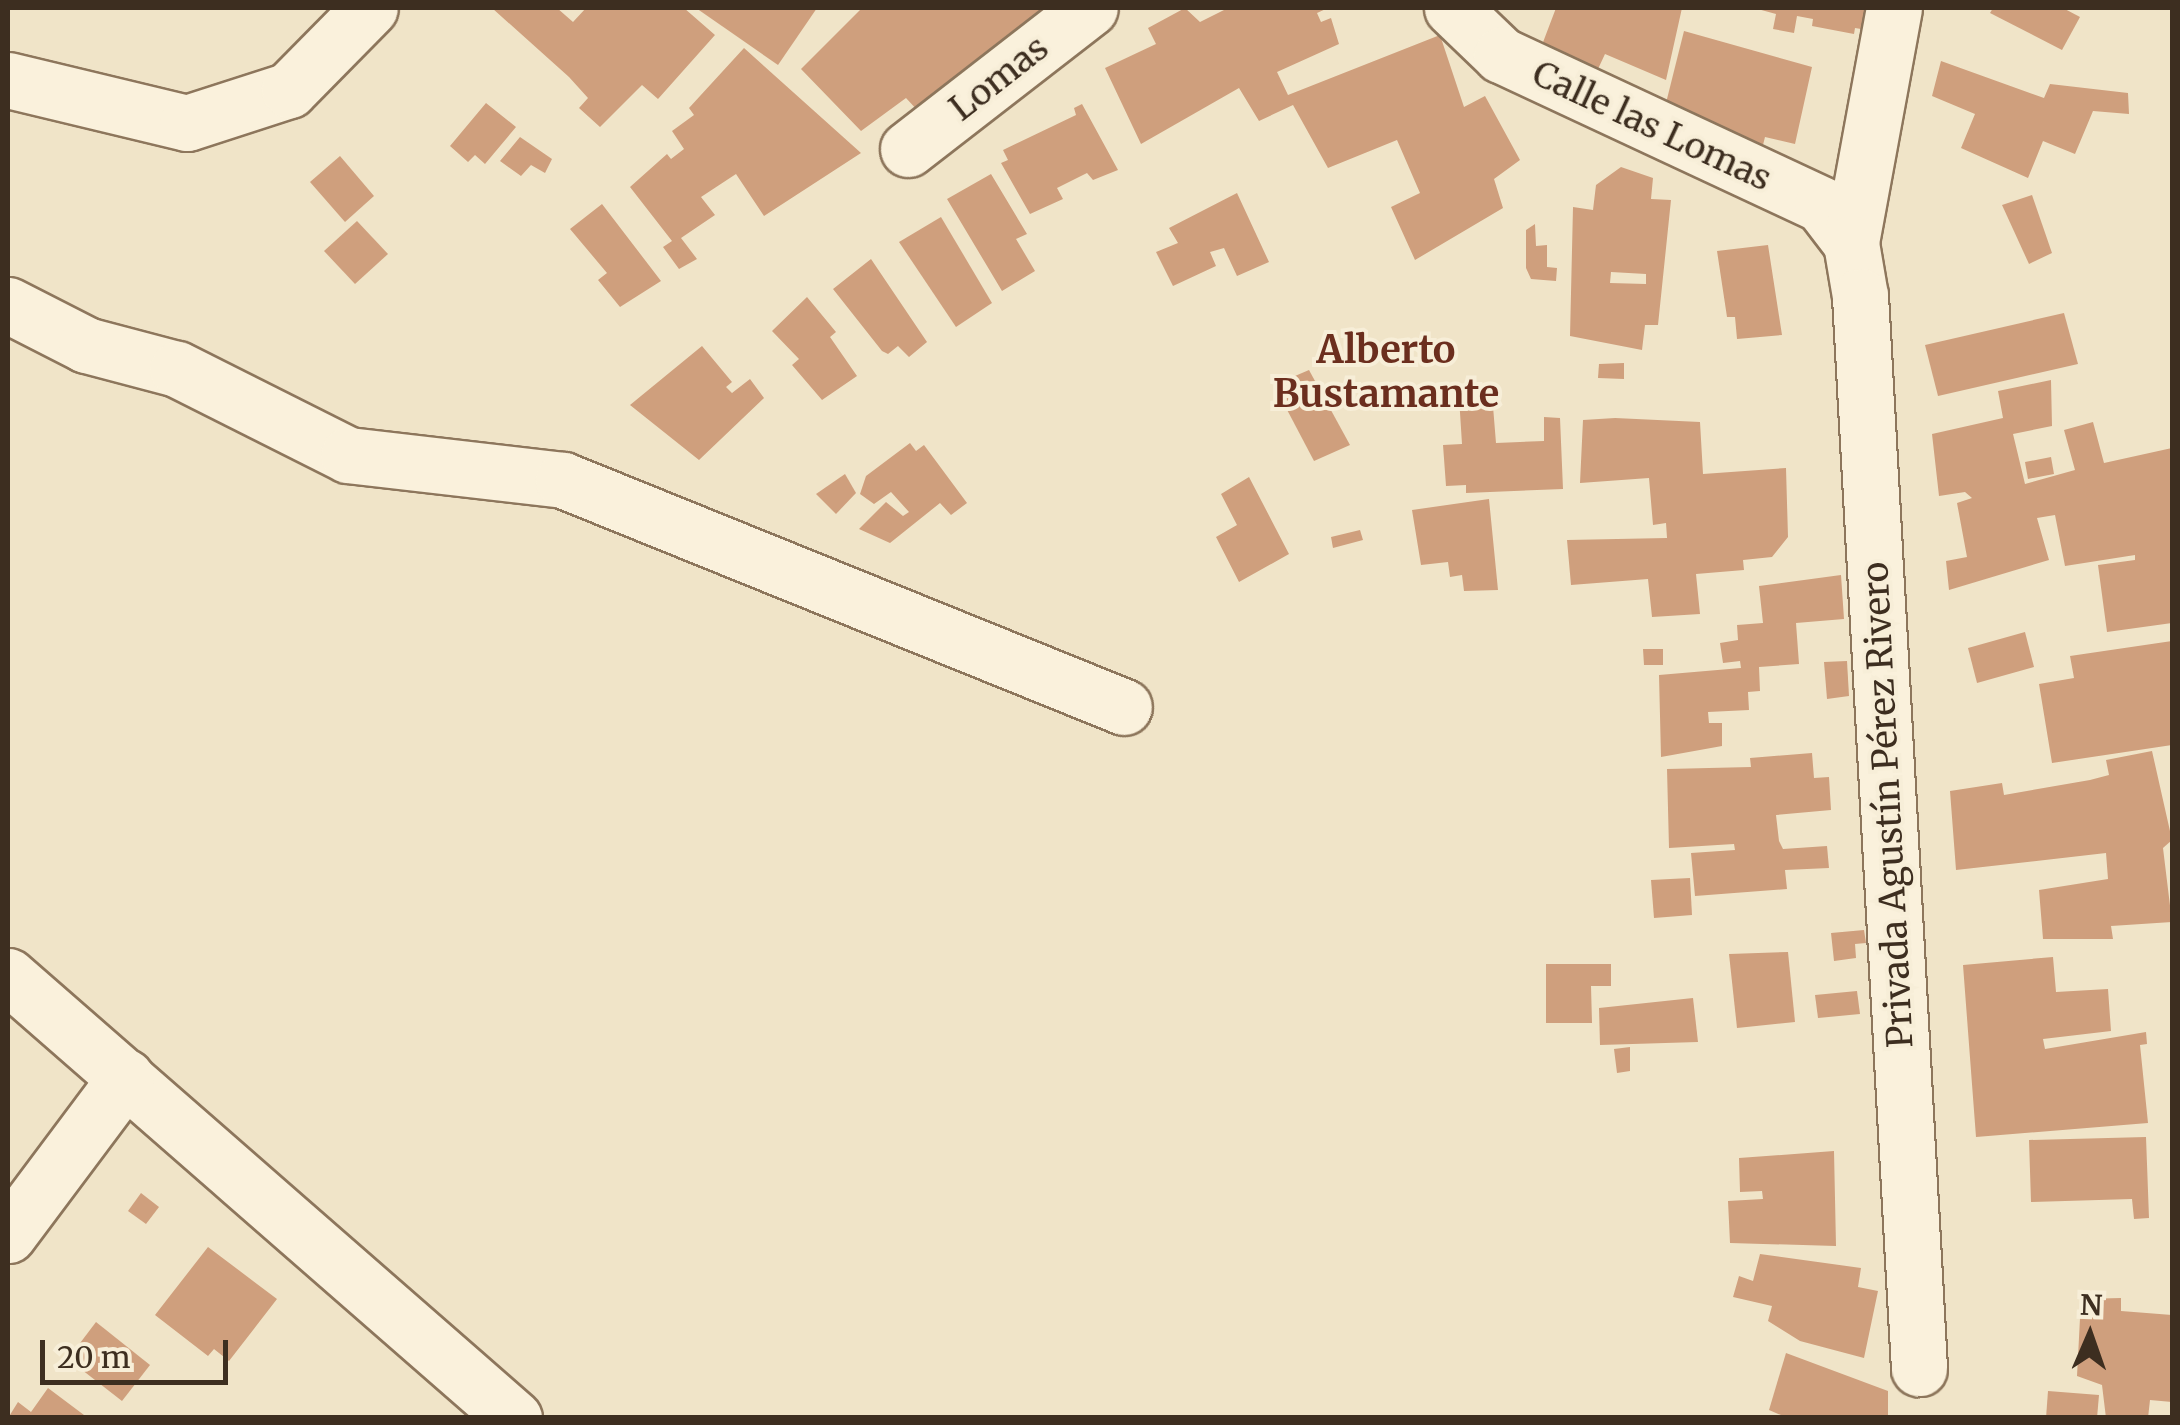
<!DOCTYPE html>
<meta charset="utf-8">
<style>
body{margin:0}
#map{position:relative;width:2180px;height:1425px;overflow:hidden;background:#f0e4c8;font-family:Merriweather,serif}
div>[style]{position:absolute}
.building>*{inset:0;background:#cf9f7d}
.roads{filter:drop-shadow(2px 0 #8d765c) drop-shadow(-2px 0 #8d765c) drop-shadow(0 2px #8d765c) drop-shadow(0 -2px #8d765c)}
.minor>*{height:55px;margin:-27.5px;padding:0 27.5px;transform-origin:27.5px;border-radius:27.5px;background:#faf1dc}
span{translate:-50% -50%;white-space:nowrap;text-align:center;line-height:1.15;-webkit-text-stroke:8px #f7eed8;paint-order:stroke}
.street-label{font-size:35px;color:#3d2e20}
.neighbourhood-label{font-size:38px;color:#6b2e1e;font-weight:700}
.frame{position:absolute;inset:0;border:10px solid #3d2e20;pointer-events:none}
.north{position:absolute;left:2040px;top:1285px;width:100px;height:100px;-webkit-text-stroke:8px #f7eed8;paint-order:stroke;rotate:2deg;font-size:28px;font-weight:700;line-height:40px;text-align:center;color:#3d2e20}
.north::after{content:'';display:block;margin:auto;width:35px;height:45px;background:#3d2e20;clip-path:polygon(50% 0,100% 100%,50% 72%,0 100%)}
.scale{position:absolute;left:40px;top:1340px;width:188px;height:45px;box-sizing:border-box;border:5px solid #3d2e20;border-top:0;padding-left:12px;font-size:30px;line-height:35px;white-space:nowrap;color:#3d2e20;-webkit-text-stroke:8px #f7eed8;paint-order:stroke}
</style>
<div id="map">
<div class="building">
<div style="clip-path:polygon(492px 8px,557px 8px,573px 22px,586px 8px,684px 8px,715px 35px,658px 99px,642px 85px,600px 127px,579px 108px,588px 98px,569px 77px)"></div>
<div style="clip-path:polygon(696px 8px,817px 8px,778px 65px)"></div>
<div style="clip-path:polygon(862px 8px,1061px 8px,919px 112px,906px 98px,861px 131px,801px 69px)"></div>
<div style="clip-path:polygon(1185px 8px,1200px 22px,1228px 8px,1328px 8px,1317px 13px,1321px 22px,1331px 18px,1339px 44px,1277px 72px,1288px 95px,1440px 35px,1464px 107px,1485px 96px,1520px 160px,1494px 179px,1503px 208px,1415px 260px,1391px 207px,1420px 193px,1397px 140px,1328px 168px,1293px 105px,1259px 121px,1239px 88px,1141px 144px,1105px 68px,1156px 44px,1148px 28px)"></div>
<div style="clip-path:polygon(1556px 8px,1682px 8px,1666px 80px,1605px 54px,1591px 84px,1534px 66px)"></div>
<div style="clip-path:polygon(1754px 8px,1888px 8px,1885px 33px,1855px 28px,1854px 34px,1812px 26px,1813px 19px,1797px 16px,1794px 33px,1773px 29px,1776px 14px)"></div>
<div style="clip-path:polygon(1993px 8px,2063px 8px,2080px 17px,2062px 50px,1990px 13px)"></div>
<div style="clip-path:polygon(1684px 31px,1812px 67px,1795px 144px,1765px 137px,1763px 145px,1664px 111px)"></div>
<div style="clip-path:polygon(744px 48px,861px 153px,764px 216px,736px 174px,701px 197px,715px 215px,681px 238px,697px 259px,679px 269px,663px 247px,672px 241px,630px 187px,667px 154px,671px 159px,684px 149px,672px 131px,694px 115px,689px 108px)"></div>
<div style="clip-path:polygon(1941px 61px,2044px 98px,2050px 84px,2128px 93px,2129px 114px,2093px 111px,2075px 154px,2043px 141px,2028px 178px,1961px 148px,1975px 114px,1932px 96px)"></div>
<div style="clip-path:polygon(486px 103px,516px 127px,485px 164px,475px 155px,468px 162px,450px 146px)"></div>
<div style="clip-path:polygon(1082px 104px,1118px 170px,1093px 180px,1087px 173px,1057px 188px,1063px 199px,1030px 214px,1001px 163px,1008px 160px,1003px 150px,1076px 115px,1074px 108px)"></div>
<div style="clip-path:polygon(520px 137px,552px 159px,545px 173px,531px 165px,521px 176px,500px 161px)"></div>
<div style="clip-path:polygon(340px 156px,374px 196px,345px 222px,310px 182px)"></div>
<div style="clip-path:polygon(evenodd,1621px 167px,1653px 178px,1651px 199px,1671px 200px,1658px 325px,1645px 325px,1642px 350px,1570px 336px,1573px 207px,1593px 210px,1596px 185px,1621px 167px,1611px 272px,1646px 274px,1646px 284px,1610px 283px,1611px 272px)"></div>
<div style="clip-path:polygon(991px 174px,1027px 234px,1016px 239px,1035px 271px,1002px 291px,947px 199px)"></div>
<div style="clip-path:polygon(1237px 193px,1269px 262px,1237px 276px,1224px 248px,1210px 252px,1216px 266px,1173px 286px,1156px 252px,1178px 243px,1169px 228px)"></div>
<div style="clip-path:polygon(2032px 195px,2052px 253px,2029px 264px,2002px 205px)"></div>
<div style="clip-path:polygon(602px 204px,661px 281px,620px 307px,598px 280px,607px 273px,570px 229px)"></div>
<div style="clip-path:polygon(941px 217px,992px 303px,956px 327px,899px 242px)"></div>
<div style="clip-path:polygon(357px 221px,388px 254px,355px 284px,324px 251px)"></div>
<div style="clip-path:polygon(1535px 224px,1536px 246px,1547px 245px,1547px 267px,1557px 268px,1556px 281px,1531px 279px,1526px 268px,1526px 230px)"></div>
<div style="clip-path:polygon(1768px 245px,1782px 335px,1737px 339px,1735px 317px,1727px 317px,1717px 251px)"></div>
<div style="clip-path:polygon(871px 259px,927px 342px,909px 357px,898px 346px,888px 354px,882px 351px,833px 289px)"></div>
<div style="clip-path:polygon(807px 297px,836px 332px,830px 337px,857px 376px,822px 400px,792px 365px,799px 359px,772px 331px)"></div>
<div style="clip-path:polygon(2064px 313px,2078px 364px,1938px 396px,1925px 345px)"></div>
<div style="clip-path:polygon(702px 346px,732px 382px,726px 387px,732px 393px,750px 379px,764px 398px,699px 460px,630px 405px)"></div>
<div style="clip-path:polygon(1624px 363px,1624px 379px,1598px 378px,1599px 364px)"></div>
<div style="clip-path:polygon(1309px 370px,1350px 445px,1314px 461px,1274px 385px)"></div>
<div style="clip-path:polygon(2051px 380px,2052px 426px,2013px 434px,2025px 484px,2075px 470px,2064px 430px,2093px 422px,2104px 463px,2172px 448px,2172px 623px,2107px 632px,2098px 565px,2135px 560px,2135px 555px,2065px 566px,2055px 515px,2037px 518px,2049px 560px,1949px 590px,1946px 561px,1967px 557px,1957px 503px,1972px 498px,1965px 492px,1939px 496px,1932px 434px,2003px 418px,1998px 391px)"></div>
<div style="clip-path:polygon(1492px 394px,1496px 443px,1544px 441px,1544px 417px,1560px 418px,1563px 489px,1466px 493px,1466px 485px,1446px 486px,1443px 445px,1462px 444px,1459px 397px)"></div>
<div style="clip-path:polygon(1615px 418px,1700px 422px,1703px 474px,1786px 468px,1788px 537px,1772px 557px,1743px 560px,1744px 570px,1696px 574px,1700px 614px,1652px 617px,1648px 579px,1571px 585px,1567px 540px,1667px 538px,1666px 523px,1653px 525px,1649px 478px,1580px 483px,1583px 420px)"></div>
<div style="clip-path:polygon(910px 443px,916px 451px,924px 445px,967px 503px,951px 515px,940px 503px,890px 543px,859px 529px,886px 502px,903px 516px,909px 512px,891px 492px,874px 504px,860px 494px,866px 476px)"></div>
<div style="clip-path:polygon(2051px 457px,2054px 474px,2028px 479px,2025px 462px)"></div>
<div style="clip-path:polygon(845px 474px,856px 493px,836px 514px,816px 494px)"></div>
<div style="clip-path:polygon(1249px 477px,1289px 554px,1239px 582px,1216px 537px,1237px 525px,1221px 494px)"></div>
<div style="clip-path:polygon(1489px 499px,1498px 590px,1464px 591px,1462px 575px,1450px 577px,1448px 562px,1421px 565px,1412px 510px)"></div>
<div style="clip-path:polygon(1360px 530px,1363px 540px,1333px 548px,1331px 537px)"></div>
<div style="clip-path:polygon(1841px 575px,1844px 619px,1796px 623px,1799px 664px,1759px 667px,1760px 691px,1748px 692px,1749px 710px,1708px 712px,1709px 723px,1722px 723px,1722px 746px,1661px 757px,1659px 675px,1741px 668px,1740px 661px,1723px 663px,1720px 643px,1738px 640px,1737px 625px,1763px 623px,1759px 586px)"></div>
<div style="clip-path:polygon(2025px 632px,2034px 667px,1977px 683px,1968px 648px)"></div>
<div style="clip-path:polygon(2172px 641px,2172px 745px,2052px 763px,2039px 684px,2074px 678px,2070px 656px)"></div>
<div style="clip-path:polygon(1643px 649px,1663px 649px,1663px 665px,1644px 665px)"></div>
<div style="clip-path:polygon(1847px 661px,1849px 696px,1827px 699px,1824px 662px)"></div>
<div style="clip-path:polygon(2152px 751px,2172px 840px,2163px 848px,2172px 922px,2111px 926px,2113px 939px,2043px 939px,2039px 890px,2108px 879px,2106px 853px,1956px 870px,1950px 791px,2002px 783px,2004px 795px,2090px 780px,2109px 775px,2106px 760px)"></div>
<div style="clip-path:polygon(1812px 753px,1814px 778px,1829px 777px,1831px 810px,1776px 815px,1779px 841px,1783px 849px,1827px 846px,1829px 868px,1785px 870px,1787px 889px,1695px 896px,1691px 853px,1735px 850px,1734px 844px,1669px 848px,1667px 769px,1751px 767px,1750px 758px)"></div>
<div style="clip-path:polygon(1690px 878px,1692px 915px,1654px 918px,1651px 880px)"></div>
<div style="clip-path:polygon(1864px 930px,1866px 943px,1855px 944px,1856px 958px,1834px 961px,1831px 933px)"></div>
<div style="clip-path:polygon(1788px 952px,1795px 1022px,1737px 1028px,1729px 954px)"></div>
<div style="clip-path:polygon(2053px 957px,2056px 992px,2108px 989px,2111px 1031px,2043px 1039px,2045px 1049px,2146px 1032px,2147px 1044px,2140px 1045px,2148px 1123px,1976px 1137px,1963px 965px)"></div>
<div style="clip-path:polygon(1546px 964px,1611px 964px,1611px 986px,1591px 986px,1592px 1023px,1546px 1023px)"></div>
<div style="clip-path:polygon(1857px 991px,1860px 1014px,1818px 1018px,1815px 995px)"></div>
<div style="clip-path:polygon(1693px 998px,1698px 1042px,1600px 1045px,1599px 1008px)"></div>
<div style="clip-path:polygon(1630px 1047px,1630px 1071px,1617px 1073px,1614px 1049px)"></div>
<div style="clip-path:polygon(2146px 1137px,2149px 1218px,2134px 1219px,2132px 1199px,2031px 1202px,2029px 1140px)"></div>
<div style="clip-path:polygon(1834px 1151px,1836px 1246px,1730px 1243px,1728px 1201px,1763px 1199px,1762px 1191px,1740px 1192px,1739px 1158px)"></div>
<div style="clip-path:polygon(141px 1193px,159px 1207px,146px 1224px,128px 1211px)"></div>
<div style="clip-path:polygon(208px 1247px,277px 1299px,229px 1361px,214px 1349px,208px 1356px,155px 1315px)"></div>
<div style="clip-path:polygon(1760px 1254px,1861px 1268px,1858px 1287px,1878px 1291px,1864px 1358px,1800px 1341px,1768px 1321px,1772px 1306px,1733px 1297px,1739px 1276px,1753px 1281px)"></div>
<div style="clip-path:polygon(2121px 1298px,2121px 1311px,2172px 1315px,2172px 1402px,2150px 1400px,2148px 1418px,2106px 1418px,2102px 1385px,2077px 1376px,2081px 1299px)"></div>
<div style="clip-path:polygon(96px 1322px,150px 1365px,122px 1401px,68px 1359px)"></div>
<div style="clip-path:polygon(1786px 1353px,1888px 1391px,1888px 1418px,1788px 1418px,1769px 1410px)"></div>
<div style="clip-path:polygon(48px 1388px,88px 1418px,8px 1418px,18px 1402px,31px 1412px)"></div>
<div style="clip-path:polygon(2048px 1391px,2099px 1395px,2097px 1418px,2046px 1418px)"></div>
</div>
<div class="roads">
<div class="minor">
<div style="left:1452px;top:8px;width:68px;rotate:43.8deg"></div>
<div style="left:1501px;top:55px;width:354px;rotate:25deg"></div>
<div style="left:1822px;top:205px;width:48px;rotate:52.7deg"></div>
<div style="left:1894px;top:8px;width:239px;rotate:100.4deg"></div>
<div style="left:1851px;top:243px;width:54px;rotate:80.4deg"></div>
<div style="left:1860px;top:296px;width:1074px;rotate:86.85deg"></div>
<div style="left:8px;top:80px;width:184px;rotate:13.5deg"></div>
<div style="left:187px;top:123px;width:107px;rotate:-17.9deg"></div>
<div style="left:289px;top:90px;width:115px;rotate:-45.4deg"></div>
<div style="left:908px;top:149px;width:230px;rotate:-37.8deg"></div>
<div style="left:8px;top:305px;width:88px;rotate:27.1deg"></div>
<div style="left:86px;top:345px;width:94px;rotate:14.8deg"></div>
<div style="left:177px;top:369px;width:191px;rotate:26.7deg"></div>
<div style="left:348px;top:455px;width:216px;rotate:6.6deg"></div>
<div style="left:563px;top:480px;width:605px;rotate:22.03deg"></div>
<div style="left:8px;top:976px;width:672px;rotate:41.14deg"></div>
<div style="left:8px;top:1235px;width:197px;rotate:-53.2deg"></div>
</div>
</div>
<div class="street-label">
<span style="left:999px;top:78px;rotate:-38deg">Lomas</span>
<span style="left:1652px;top:126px;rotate:25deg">Calle las Lomas</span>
<span style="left:1888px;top:805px;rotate:-93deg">Privada Agustín Pérez Rivero</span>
</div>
<div class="neighbourhood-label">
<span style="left:1386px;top:372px">Alberto<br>Bustamante</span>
</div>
<div class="frame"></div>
<div class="north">N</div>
<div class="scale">20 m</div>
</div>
